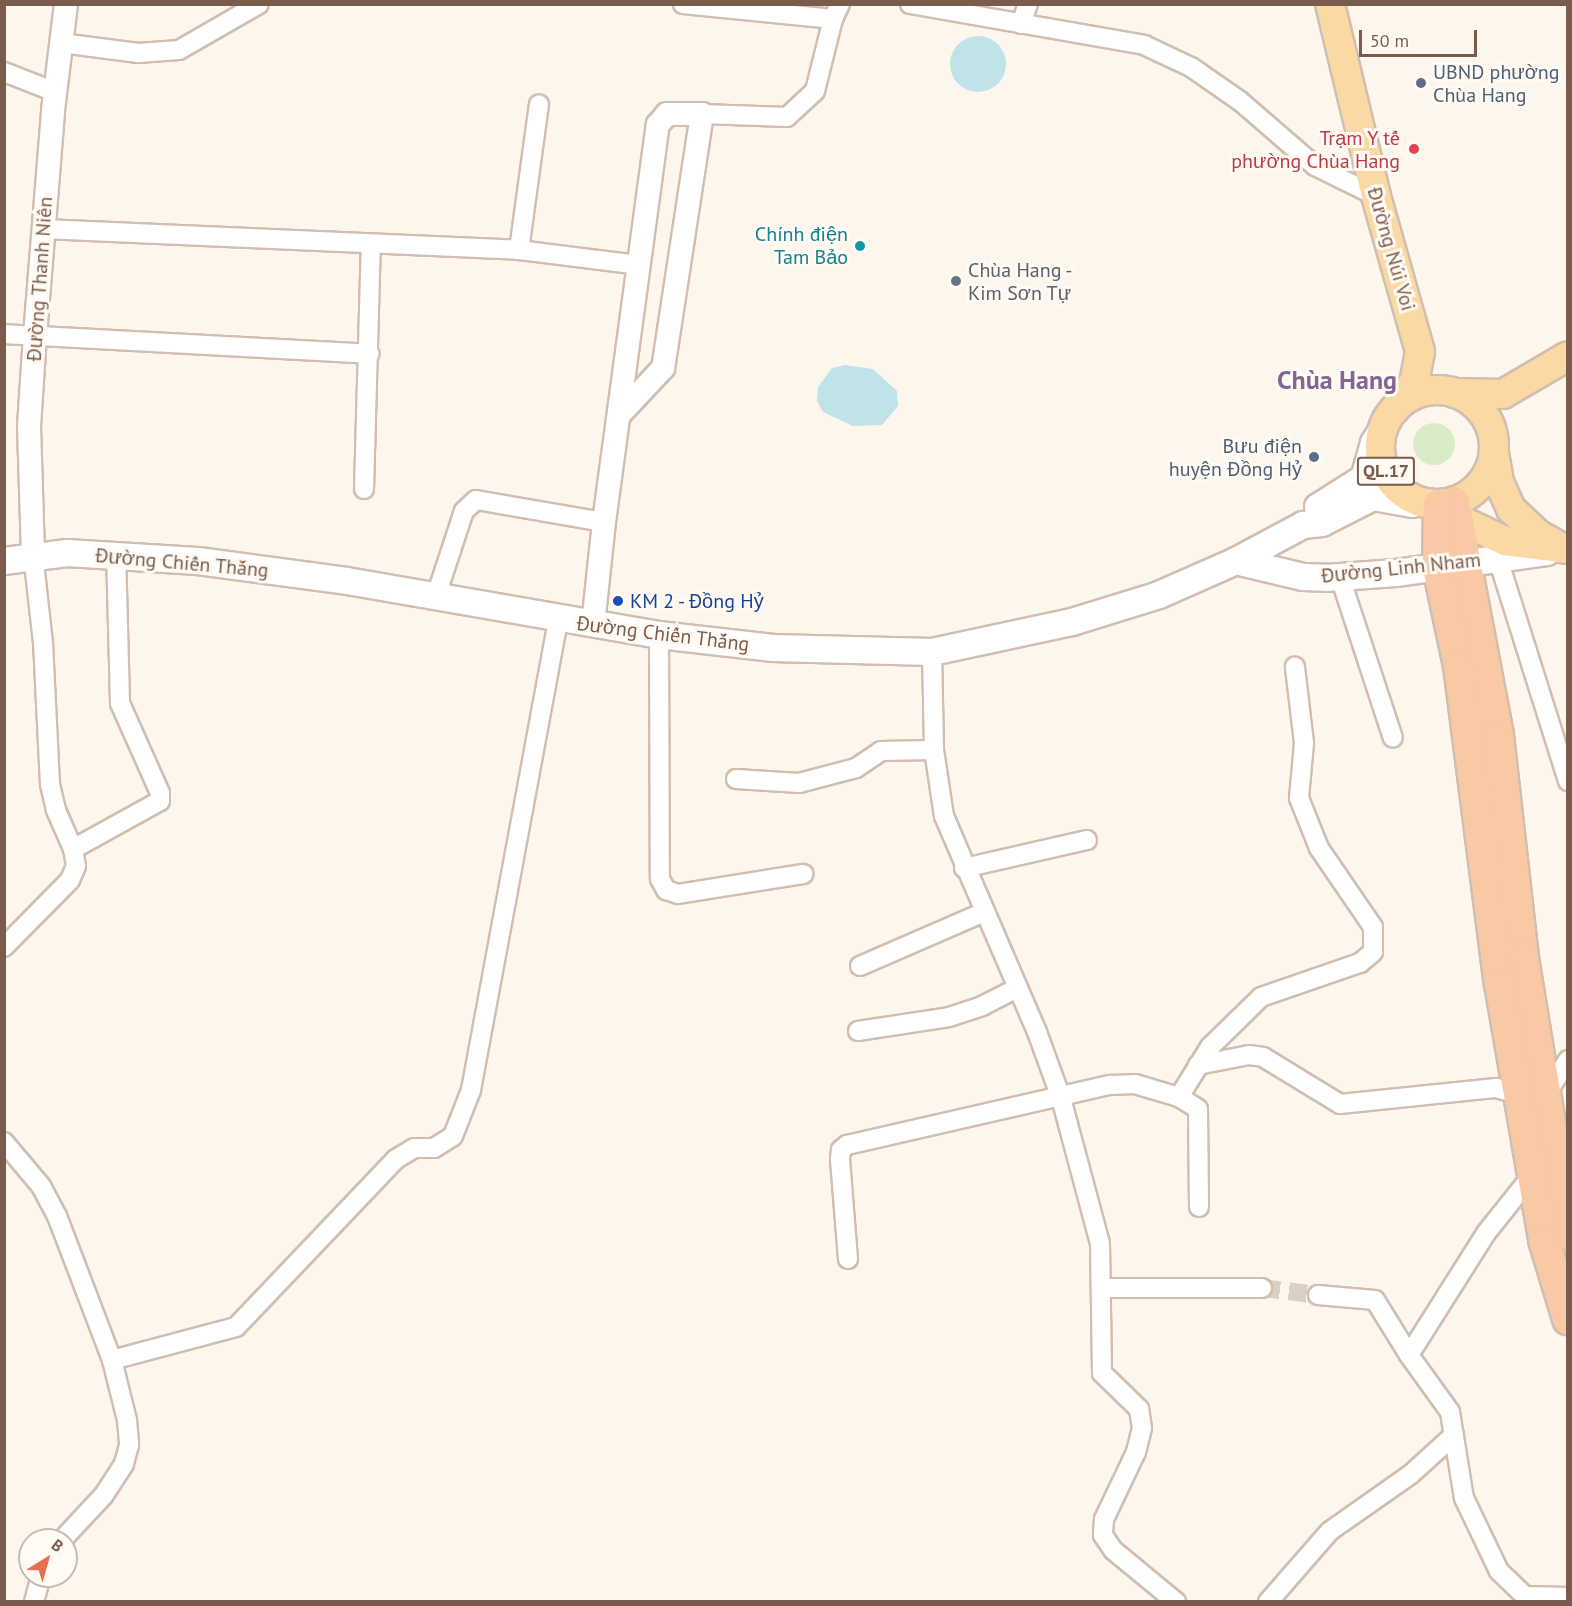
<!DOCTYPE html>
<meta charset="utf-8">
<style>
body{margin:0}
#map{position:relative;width:1572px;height:1606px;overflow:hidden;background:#fdf6ec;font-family:"PT Sans",sans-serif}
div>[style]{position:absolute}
.green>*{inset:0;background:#d8ecc9}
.round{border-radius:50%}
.water>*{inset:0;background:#bfe3e8}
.minor-tunnel>*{height:18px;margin-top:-9px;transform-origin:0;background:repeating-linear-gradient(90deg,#dcd0c4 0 18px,transparent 0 27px)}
.roads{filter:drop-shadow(2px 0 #d1beb0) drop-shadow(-2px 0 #d1beb0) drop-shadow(0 2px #d1beb0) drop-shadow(0 -2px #d1beb0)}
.minor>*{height:18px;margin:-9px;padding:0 9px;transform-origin:9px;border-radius:9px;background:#fff}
.tertiary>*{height:22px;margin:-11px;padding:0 11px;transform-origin:11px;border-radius:11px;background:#fff}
.secondary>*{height:26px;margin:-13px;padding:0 13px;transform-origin:13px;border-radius:13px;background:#fff}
.primary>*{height:28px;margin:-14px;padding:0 14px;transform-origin:14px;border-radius:14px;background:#fbd9a5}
.primary>.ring{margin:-14px;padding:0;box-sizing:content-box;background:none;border:28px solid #fbd9a5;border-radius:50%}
.trunk>*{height:30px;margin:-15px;padding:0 15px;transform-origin:15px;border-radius:15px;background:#f9c8a4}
.dots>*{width:16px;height:16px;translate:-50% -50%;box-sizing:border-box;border:3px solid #fffaf3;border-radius:50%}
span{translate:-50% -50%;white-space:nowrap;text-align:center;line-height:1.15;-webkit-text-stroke:6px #fffaf3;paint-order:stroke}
.shield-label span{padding:2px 4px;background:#fffaf3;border:2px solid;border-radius:4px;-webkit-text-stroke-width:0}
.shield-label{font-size:18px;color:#7a5c4d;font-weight:700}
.service-label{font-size:20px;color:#4e5e75}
.left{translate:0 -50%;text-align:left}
.right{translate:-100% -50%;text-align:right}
.health-label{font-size:20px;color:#be3a42}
.culture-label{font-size:20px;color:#0d838f}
.street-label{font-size:20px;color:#7a5c4d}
.worship-label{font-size:20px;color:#5b616d}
.transit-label{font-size:20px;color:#164399}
.district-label{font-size:26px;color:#846695;font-weight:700}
.frame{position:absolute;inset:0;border:6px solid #7a5c4d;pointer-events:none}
.north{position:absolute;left:18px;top:1528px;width:60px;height:60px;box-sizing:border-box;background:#fffaf3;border:2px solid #cabbb1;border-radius:50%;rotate:37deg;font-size:16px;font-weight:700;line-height:24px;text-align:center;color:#7a5c4d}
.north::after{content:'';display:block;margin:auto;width:21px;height:27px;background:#e76f51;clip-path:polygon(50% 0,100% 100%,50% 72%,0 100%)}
.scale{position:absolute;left:1359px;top:30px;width:118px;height:27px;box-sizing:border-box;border:3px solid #7a5c4d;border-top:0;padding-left:8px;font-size:18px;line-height:21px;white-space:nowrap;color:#7a5c4d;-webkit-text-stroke:4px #fffaf3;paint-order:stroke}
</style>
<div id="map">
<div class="green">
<div class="round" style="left:1413px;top:423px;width:42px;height:42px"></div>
</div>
<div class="water">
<div class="round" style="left:950px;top:36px;width:56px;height:56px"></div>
<div style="clip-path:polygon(845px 365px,873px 369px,897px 391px,898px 406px,882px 425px,853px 426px,823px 412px,817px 401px,818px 387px,832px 368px)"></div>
</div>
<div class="minor-tunnel">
<div style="left:1262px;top:1288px;width:56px;rotate:7.1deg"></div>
</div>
<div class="roads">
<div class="minor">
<div style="left:683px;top:4px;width:151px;rotate:5.7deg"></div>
<div style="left:833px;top:19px;width:17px;rotate:-65deg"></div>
<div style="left:910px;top:4px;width:238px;rotate:9.9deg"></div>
<div style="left:1144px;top:45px;width:52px;rotate:25.1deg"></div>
<div style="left:1191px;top:67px;width:60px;rotate:34.8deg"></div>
<div style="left:1240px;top:101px;width:99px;rotate:40.9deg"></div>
<div style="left:1315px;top:166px;width:68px;rotate:26.2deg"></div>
<div style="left:1021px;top:24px;width:21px;rotate:-71deg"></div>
<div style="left:61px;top:43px;width:78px;rotate:7.4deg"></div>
<div style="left:138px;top:53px;width:41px;rotate:-4.2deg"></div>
<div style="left:179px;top:50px;width:92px;rotate:-29.9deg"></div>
<div style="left:4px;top:72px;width:55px;rotate:21.4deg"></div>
<div style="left:702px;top:114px;width:85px;rotate:2deg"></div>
<div style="left:787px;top:117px;width:38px;rotate:-43deg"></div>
<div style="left:815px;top:91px;width:74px;rotate:-76deg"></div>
<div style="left:43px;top:229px;width:476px;rotate:2.5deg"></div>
<div style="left:519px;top:250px;width:122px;rotate:7.1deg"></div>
<div style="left:519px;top:250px;width:147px;rotate:-82.2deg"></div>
<div style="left:4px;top:334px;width:366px;rotate:3.1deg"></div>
<div style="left:364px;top:489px;width:245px;rotate:-88.4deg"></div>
<div style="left:1498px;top:559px;width:233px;rotate:72.5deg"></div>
<div style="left:1340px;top:577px;width:169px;rotate:71.8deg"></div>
<div style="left:436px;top:596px;width:89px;rotate:-71.8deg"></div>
<div style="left:464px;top:511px;width:16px;rotate:-43deg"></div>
<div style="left:476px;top:500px;width:130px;rotate:9.8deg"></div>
<div style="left:659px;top:635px;width:244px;rotate:89.8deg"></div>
<div style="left:660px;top:879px;width:13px;rotate:61deg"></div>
<div style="left:666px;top:890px;width:13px;rotate:18deg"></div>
<div style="left:678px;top:894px;width:127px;rotate:-9.1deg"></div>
<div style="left:932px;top:652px;width:98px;rotate:88.8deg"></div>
<div style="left:934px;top:750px;width:67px;rotate:81.4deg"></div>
<div style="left:944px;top:816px;width:235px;rotate:66.7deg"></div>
<div style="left:1037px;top:1032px;width:70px;rotate:70deg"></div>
<div style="left:1061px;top:1098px;width:151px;rotate:75deg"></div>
<div style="left:1100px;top:1244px;width:129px;rotate:89.1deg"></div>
<div style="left:1102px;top:1373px;width:52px;rotate:44.2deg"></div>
<div style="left:1139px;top:1409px;width:19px;rotate:81deg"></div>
<div style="left:1142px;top:1428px;width:25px;rotate:104deg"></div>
<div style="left:1136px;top:1452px;width:74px;rotate:115.5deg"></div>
<div style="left:1104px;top:1519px;width:16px;rotate:94deg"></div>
<div style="left:1103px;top:1535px;width:18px;rotate:56deg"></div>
<div style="left:1113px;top:1550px;width:82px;rotate:39.5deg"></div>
<div style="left:736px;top:779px;width:63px;rotate:3.6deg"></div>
<div style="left:799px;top:783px;width:59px;rotate:-14.7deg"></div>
<div style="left:856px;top:768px;width:30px;rotate:-34deg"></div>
<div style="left:881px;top:751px;width:53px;rotate:-1.1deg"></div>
<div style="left:73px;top:849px;width:99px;rotate:-28.9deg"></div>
<div style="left:160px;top:801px;width:8px;rotate:-90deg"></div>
<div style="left:160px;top:793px;width:98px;rotate:-114deg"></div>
<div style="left:120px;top:703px;width:148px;rotate:-91.5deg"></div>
<div style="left:964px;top:868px;width:126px;rotate:-12.8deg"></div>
<div style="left:4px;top:947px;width:94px;rotate:-45.4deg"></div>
<div style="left:70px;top:880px;width:15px;rotate:-67deg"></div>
<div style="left:76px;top:866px;width:17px;rotate:-100deg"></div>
<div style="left:73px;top:849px;width:43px;rotate:-113.6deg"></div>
<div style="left:56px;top:810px;width:26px;rotate:-103deg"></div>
<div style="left:50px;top:785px;width:142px;rotate:-92.8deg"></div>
<div style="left:43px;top:643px;width:90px;rotate:-96.4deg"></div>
<div style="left:860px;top:966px;width:135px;rotate:-23.5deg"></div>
<div style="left:858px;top:1031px;width:92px;rotate:-8.7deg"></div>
<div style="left:949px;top:1017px;width:35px;rotate:-18deg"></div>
<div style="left:982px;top:1006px;width:39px;rotate:-27deg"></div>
<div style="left:1198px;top:1065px;width:52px;rotate:-11.1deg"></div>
<div style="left:1249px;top:1055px;width:14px;rotate:8deg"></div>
<div style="left:1263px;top:1057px;width:90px;rotate:31.4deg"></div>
<div style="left:1340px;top:1104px;width:157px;rotate:-5.9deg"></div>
<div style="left:1496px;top:1088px;width:24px;rotate:15deg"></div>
<div style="left:1545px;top:1096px;width:43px;rotate:-57.4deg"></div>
<div style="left:1179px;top:1097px;width:59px;rotate:-58.2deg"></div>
<div style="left:1210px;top:1047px;width:71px;rotate:-44.4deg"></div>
<div style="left:1261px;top:997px;width:105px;rotate:-19deg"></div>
<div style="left:1360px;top:963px;width:17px;rotate:-40deg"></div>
<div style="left:1373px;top:952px;width:25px;rotate:-90deg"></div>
<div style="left:1373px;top:927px;width:96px;rotate:-124.4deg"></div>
<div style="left:1319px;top:848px;width:54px;rotate:-111.8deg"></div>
<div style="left:1299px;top:798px;width:55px;rotate:-84.8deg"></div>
<div style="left:1304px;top:743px;width:77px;rotate:-96.8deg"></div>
<div style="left:4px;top:1142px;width:57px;rotate:49.9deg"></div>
<div style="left:41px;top:1186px;width:34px;rotate:62deg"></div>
<div style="left:57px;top:1216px;width:154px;rotate:69.1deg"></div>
<div style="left:112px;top:1360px;width:62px;rotate:76deg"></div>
<div style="left:127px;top:1420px;width:25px;rotate:85deg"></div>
<div style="left:129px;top:1445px;width:20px;rotate:105deg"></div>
<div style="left:124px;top:1464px;width:38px;rotate:123deg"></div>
<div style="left:103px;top:1496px;width:60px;rotate:133deg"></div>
<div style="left:848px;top:1259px;width:100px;rotate:-94.6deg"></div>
<div style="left:840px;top:1159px;width:9px;rotate:-84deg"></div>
<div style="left:841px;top:1150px;width:8px;rotate:-40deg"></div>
<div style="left:847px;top:1145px;width:270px;rotate:-12.9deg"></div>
<div style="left:1110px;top:1085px;width:25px;rotate:-2deg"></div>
<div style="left:1135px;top:1084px;width:46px;rotate:16.5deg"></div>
<div style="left:1179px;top:1097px;width:22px;rotate:32deg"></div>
<div style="left:1198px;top:1109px;width:98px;rotate:89.4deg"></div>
<div style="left:1101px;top:1288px;width:161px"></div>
<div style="left:1318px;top:1295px;width:57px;rotate:5deg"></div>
<div style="left:1375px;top:1300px;width:65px;rotate:58.3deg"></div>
<div style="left:1409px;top:1355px;width:144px;rotate:-57.7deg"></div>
<div style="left:1486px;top:1233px;width:77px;rotate:-51.3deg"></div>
<div style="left:1409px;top:1355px;width:70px;rotate:54.3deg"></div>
<div style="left:1450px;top:1412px;width:87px;rotate:80.8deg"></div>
<div style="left:1464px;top:1498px;width:81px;rotate:64.4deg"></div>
<div style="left:1499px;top:1571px;width:36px;rotate:44deg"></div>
<div style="left:1525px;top:1596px;width:43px;rotate:1.3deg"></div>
<div style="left:112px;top:1360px;width:128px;rotate:-14.9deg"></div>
<div style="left:236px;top:1327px;width:232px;rotate:-46.4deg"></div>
<div style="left:396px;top:1159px;width:21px;rotate:-31deg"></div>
<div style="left:414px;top:1148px;width:20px"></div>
<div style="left:434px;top:1148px;width:22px;rotate:-32deg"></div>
<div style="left:453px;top:1136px;width:49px;rotate:-68.6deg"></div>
<div style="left:471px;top:1090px;width:478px;rotate:-79.5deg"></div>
<div style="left:34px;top:1602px;width:27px;rotate:-75deg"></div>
<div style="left:1268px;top:1602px;width:94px;rotate:-48.9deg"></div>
<div style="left:1330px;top:1531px;width:99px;rotate:-35.1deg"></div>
<div style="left:1411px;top:1474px;width:58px;rotate:-42.2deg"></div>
</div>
<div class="tertiary">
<div style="left:33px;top:554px;width:128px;rotate:-91.8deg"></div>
<div style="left:29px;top:426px;width:90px;rotate:-86.2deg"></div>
<div style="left:35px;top:336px;width:227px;rotate:-85.4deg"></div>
<div style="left:53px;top:110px;width:107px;rotate:-83deg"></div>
<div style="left:593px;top:625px;width:104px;rotate:-83.9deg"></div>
<div style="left:604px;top:522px;width:401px;rotate:-82.3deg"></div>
<div style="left:658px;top:125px;width:14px;rotate:-51deg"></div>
<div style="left:667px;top:114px;width:35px"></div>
<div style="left:702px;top:114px;width:257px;rotate:98.7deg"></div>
<div style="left:663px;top:368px;width:63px;rotate:133.1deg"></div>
</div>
<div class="secondary">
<div style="left:1318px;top:507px;width:54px;rotate:-32.2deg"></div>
<div style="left:1364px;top:478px;width:36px;rotate:-74deg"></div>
<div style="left:1374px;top:443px;width:19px;rotate:-58deg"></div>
<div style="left:4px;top:561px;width:64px;rotate:-7.2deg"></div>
<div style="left:67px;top:553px;width:131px;rotate:3.5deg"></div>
<div style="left:198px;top:561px;width:150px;rotate:7.6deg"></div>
<div style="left:347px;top:581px;width:317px;rotate:9.8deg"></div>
<div style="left:659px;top:635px;width:115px;rotate:6.5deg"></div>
<div style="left:773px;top:648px;width:159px;rotate:1.4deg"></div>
<div style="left:932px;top:652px;width:143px;rotate:-12.1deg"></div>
<div style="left:1072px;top:622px;width:91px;rotate:-17.2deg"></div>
<div style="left:1159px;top:595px;width:84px;rotate:-23.8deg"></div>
<div style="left:1236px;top:561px;width:76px;rotate:-28.2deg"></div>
<div style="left:1303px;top:525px;width:19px;rotate:-6deg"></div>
<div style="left:1322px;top:523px;width:57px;rotate:-27deg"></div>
<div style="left:1373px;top:497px;width:40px;rotate:10deg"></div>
<div style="left:1412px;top:504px;width:7px;rotate:-27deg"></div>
<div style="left:1236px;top:561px;width:69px;rotate:13.4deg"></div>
<div style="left:1303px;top:577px;width:23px;rotate:2deg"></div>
<div style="left:1326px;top:578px;width:70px;rotate:-4.1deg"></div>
<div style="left:1396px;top:573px;width:152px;rotate:-7.9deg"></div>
</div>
<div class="primary">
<div style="left:1330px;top:4px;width:197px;rotate:76.5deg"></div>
<div style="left:1376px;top:196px;width:162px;rotate:74.2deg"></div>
<div style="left:1420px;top:352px;width:31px;rotate:101deg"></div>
<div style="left:1414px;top:382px;width:33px;rotate:125deg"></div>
<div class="ring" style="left:1380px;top:390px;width:86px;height:86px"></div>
<div style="left:1455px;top:393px;width:48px;rotate:1.2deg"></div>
<div style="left:1503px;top:394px;width:75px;rotate:-30.3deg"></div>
<div style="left:1494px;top:453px;width:29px;rotate:80deg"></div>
<div style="left:1499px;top:482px;width:30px;rotate:66deg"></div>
<div style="left:1511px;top:509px;width:38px;rotate:43deg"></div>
<div style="left:1539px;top:535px;width:21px;rotate:29deg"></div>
<div style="left:1441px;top:511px;width:71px;rotate:25.1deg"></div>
<div style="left:1505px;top:541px;width:64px;rotate:7.2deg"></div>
</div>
<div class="trunk">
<div style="left:1454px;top:502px;width:237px;rotate:79.3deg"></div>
<div style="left:1498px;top:735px;width:224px;rotate:83.6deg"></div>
<div style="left:1523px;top:958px;width:280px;rotate:80.7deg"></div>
<div style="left:1439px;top:505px;width:62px;rotate:90.9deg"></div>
<div style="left:1438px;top:567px;width:101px;rotate:78deg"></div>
<div style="left:1459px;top:666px;width:321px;rotate:82.7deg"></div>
<div style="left:1500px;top:984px;width:260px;rotate:80.2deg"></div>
<div style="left:1544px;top:1240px;width:83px;rotate:73.1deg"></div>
</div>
</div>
<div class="dots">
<div style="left:1421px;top:83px;background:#5c6f8a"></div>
<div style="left:1414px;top:149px;background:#e0444e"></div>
<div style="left:860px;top:246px;background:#0f9aa8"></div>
<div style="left:956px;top:281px;background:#6b7280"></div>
<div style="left:1314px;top:457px;background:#5c6f8a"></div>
<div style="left:618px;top:601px;background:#1a4fb4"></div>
</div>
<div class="shield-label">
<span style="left:1386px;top:471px">QL.17</span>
</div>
<div class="service-label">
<span class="left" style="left:1433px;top:84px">UBND phường<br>Chùa Hang</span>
<span class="right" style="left:1302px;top:458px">Bưu điện<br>huyện Đồng Hỷ</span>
</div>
<div class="health-label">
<span class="right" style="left:1400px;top:150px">Trạm Y tế<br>phường Chùa Hang</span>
</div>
<div class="culture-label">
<span class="right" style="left:848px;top:246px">Chính điện<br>Tam Bảo</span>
</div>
<div class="street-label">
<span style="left:1391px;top:249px;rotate:74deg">Đường Núi Voi</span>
<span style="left:40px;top:279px;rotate:-86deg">Đường Thanh Niên</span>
<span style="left:182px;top:563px;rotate:5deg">Đường Chiến Thắng</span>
<span style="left:1401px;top:568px;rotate:-6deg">Đường Linh Nham</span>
<span style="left:663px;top:634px;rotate:7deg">Đường Chiến Thắng</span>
</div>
<div class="worship-label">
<span class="left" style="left:968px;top:282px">Chùa Hang -<br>Kim Sơn Tự</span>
</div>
<div class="transit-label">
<span class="left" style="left:630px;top:601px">KM 2 - Đồng Hỷ</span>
</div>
<div class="district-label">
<span style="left:1337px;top:380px">Chùa Hang</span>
</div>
<div class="frame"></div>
<div class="north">B</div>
<div class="scale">50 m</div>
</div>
